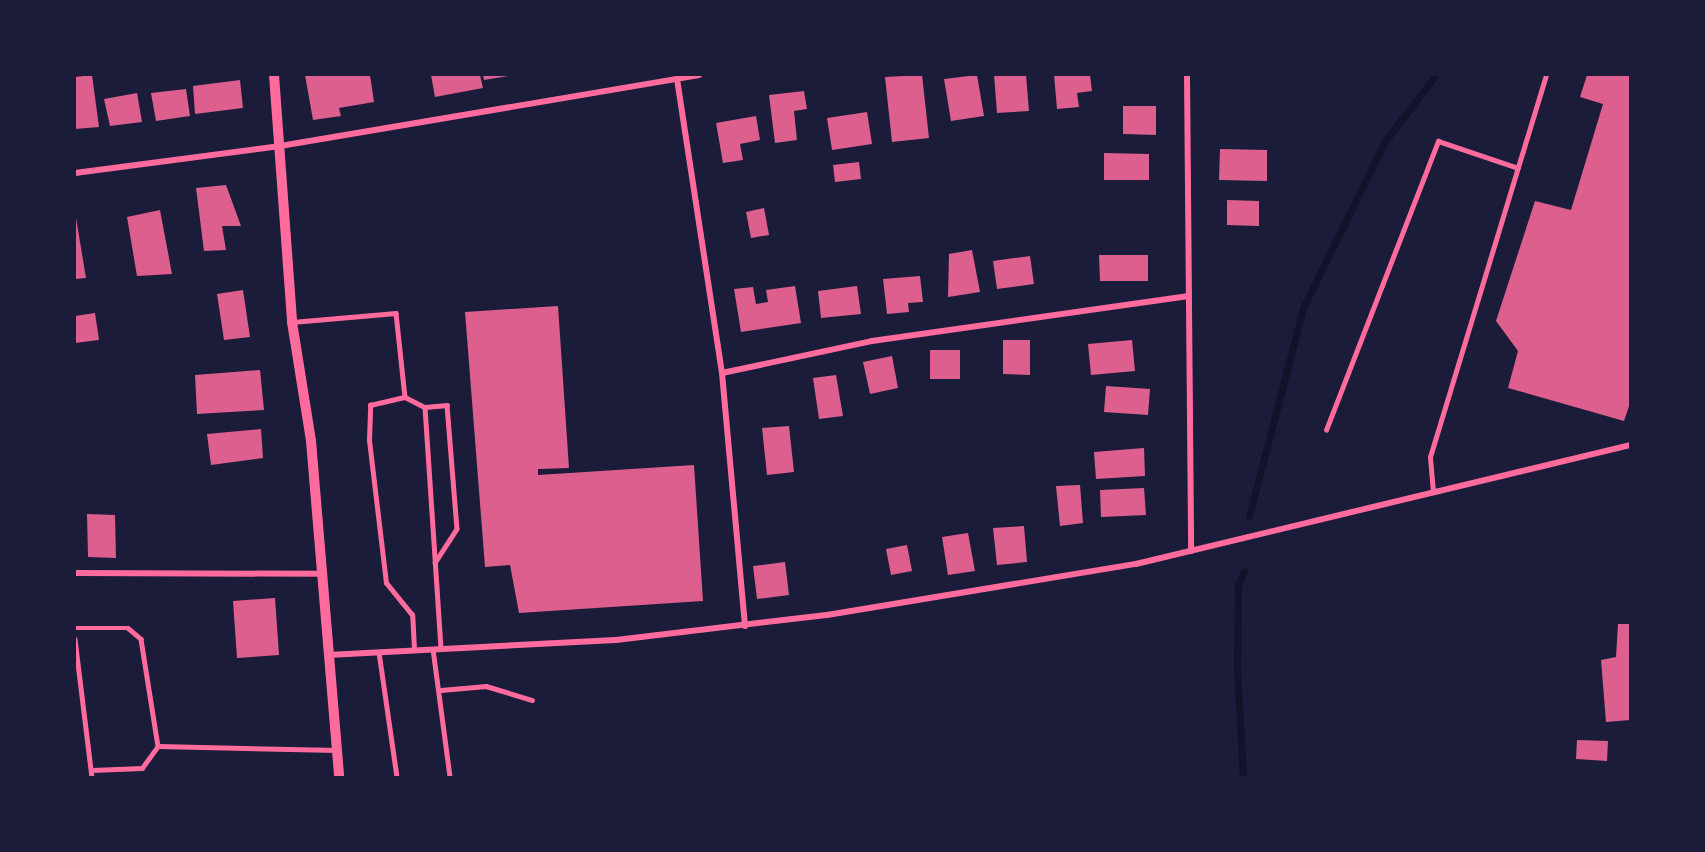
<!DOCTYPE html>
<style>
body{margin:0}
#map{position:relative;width:1705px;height:852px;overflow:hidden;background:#1b1b3a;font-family:"Roboto Serif",serif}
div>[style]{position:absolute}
.stream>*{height:7px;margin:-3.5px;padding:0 3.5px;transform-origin:3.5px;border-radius:3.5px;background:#12122b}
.building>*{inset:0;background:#dd5f8e}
.service>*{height:4.5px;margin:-2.25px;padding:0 2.25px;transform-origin:2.25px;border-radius:2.25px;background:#ff6b9d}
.minor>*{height:6px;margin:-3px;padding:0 3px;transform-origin:3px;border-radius:3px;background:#ff6b9d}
.tertiary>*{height:10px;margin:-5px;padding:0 5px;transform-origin:5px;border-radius:5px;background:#ff6b9d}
span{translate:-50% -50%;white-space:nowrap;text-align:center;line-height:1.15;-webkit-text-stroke:4.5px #1b1b3a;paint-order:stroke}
.frame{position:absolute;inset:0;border:76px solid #1b1b3a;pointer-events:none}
</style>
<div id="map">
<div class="stream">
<div style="left:1249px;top:516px;width:215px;rotate:-75.4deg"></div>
<div style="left:1303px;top:308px;width:186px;rotate:-63.8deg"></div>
<div style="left:1385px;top:141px;width:83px;rotate:-52.3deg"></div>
<div style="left:1243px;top:777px;width:109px;rotate:-93.2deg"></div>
<div style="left:1237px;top:668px;width:82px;rotate:-89.3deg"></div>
<div style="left:1238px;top:586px;width:16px;rotate:-68deg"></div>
</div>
<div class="building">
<div style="clip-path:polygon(92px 75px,99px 127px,75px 129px,75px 77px)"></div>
<div style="clip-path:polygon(305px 75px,370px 75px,374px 102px,339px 108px,341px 116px,313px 120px)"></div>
<div style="clip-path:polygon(431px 75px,480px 75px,483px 88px,435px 97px)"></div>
<div style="clip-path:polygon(483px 75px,508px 75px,508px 76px,484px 80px)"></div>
<div style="clip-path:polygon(922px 75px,929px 138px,892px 142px,885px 77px)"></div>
<div style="clip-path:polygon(977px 75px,984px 116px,951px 121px,944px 79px)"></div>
<div style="clip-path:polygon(994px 75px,1026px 75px,1029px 111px,997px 113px)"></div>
<div style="clip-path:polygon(1054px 75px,1090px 75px,1092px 91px,1077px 93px,1079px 107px,1057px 109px)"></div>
<div style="clip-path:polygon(1587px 75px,1630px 75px,1630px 403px,1624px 421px,1508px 388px,1518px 351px,1496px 321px,1535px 201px,1571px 210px,1603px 104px,1580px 97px)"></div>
<div style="clip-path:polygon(240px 80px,243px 108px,195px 114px,193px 86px)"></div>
<div style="clip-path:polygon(186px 89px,190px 116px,156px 121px,151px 93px)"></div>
<div style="clip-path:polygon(804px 91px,807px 109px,794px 111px,797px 140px,775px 143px,769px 95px)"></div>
<div style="clip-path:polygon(137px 93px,142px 122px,110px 126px,104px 99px)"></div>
<div style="clip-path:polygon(1123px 106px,1156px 106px,1156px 135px,1123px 134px)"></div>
<div style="clip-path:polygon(867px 112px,872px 144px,832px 150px,827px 118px)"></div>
<div style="clip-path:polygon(756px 116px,760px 140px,740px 144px,743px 160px,723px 163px,716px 123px)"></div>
<div style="clip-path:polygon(1220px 149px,1267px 150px,1267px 181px,1219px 180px)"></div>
<div style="clip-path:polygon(1104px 153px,1149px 154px,1149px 180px,1104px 180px)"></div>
<div style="clip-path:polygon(859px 162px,861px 179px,835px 182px,833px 165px)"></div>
<div style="clip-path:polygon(226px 185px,241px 226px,222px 226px,226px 250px,204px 251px,196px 188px)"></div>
<div style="clip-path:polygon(1227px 200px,1259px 201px,1259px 226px,1227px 225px)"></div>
<div style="clip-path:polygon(764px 208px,769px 235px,751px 238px,746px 212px)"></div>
<div style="clip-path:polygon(160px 210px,172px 274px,137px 276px,127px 217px)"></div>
<div style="clip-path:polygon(75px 212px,86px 278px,75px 279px)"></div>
<div style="clip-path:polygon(972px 250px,980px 292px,948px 297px,949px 254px)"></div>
<div style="clip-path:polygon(1099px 255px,1148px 255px,1148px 281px,1100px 281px)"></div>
<div style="clip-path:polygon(1030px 256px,1034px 284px,997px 289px,993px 261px)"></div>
<div style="clip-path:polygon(920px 276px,923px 302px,908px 303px,909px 312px,887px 314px,883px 279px)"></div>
<div style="clip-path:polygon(795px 286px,801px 323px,741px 332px,734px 289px,753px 287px,756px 304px,768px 302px,766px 290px)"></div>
<div style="clip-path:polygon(857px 286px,861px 314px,821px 318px,818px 291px)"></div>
<div style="clip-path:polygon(243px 290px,250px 337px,224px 340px,217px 294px)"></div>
<div style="clip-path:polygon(558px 306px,569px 468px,538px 469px,538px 475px,694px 465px,703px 601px,519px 613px,510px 565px,485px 567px,465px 312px)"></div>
<div style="clip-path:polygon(95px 313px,99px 340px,75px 343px,75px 316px)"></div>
<div style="clip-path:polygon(1003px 340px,1030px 340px,1030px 375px,1003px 374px)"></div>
<div style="clip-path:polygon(1132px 340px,1135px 371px,1091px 375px,1088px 344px)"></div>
<div style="clip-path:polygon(930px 350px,960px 350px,960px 379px,930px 379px)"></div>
<div style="clip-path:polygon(892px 356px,898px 388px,870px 394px,863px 362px)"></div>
<div style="clip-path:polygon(260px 370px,264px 410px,197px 414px,195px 375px)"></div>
<div style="clip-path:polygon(836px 375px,843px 416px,819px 419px,813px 378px)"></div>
<div style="clip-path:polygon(1106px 386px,1150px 389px,1148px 415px,1104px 412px)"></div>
<div style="clip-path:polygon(789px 426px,794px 472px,767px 475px,762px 428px)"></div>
<div style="clip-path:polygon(261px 429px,263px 458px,211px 465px,207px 434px)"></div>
<div style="clip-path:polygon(1144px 448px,1145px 476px,1096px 479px,1094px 452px)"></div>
<div style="clip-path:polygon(1080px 485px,1083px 523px,1060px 526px,1056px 486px)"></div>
<div style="clip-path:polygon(1144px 488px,1146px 515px,1101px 517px,1100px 490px)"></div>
<div style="clip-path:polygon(87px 514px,115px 515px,116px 558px,88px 557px)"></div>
<div style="clip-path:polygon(1024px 526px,1027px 562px,997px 565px,993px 528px)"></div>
<div style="clip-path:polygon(968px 533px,975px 571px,948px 575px,942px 537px)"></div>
<div style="clip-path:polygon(907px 545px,912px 571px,891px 575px,886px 549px)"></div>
<div style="clip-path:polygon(785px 562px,789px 595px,757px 599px,753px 566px)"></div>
<div style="clip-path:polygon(275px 598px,279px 655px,237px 658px,233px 601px)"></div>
<div style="clip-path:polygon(1618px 624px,1630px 624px,1630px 720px,1606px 722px,1601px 660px,1616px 657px)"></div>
<div style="clip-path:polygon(1577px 740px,1608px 741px,1607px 761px,1576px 759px)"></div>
</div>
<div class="service">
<div style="left:292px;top:322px;width:104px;rotate:-4.9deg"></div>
<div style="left:396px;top:313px;width:84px;rotate:83.9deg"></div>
<div style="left:425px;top:407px;width:22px;rotate:-5deg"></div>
<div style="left:447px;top:405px;width:124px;rotate:85.4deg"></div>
<div style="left:457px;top:529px;width:40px;rotate:122.9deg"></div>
<div style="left:1326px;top:430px;width:310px;rotate:-68.8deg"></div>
<div style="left:1438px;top:141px;width:84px;rotate:18.6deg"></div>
<div style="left:1433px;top:492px;width:35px;rotate:-95deg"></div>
<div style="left:1430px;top:457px;width:399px;rotate:-73.1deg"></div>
<div style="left:75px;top:628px;width:53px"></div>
<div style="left:128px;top:628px;width:17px;rotate:40deg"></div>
<div style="left:141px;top:639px;width:108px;rotate:81deg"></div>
<div style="left:75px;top:639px;width:139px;rotate:83deg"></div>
<div style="left:414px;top:649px;width:34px;rotate:-93deg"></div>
<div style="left:412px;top:615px;width:41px;rotate:-129.1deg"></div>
<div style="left:386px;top:583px;width:144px;rotate:-96.8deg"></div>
<div style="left:369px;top:440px;width:35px;rotate:-88deg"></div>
<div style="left:370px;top:405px;width:36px;rotate:-13deg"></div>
<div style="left:405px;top:397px;width:22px;rotate:27deg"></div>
<div style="left:425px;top:407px;width:241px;rotate:86.2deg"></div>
<div style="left:433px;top:649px;width:129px;rotate:82.4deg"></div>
<div style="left:379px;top:652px;width:126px;rotate:81.8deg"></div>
<div style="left:441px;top:690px;width:45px;rotate:-5.1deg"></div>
<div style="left:486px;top:686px;width:48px;rotate:16.9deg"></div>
<div style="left:92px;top:770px;width:50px;rotate:-2.3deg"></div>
<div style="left:142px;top:768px;width:27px;rotate:-54deg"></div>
<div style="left:158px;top:746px;width:179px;rotate:1.3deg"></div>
</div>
<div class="minor">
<div style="left:1187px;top:75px;width:476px;rotate:89.5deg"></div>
<div style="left:677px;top:79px;width:297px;rotate:81.3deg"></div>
<div style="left:722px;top:373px;width:254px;rotate:84.8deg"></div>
<div style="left:75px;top:173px;width:207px;rotate:-7.5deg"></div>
<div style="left:280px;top:146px;width:425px;rotate:-9.6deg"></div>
<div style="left:722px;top:373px;width:153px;rotate:-12deg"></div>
<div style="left:872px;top:341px;width:320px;rotate:-8.1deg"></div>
<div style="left:75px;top:573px;width:246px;rotate:0.2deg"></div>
<div style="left:328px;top:655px;width:288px;rotate:-3deg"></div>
<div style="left:616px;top:640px;width:212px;rotate:-6.8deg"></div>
<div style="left:827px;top:615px;width:313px;rotate:-9.4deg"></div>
<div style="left:1136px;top:564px;width:508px;rotate:-13.54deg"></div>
</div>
<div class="tertiary">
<div style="left:274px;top:75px;width:248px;rotate:85.8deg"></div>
<div style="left:292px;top:322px;width:121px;rotate:80.9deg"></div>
<div style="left:311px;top:441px;width:337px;rotate:85.2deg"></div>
</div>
<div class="frame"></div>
</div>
